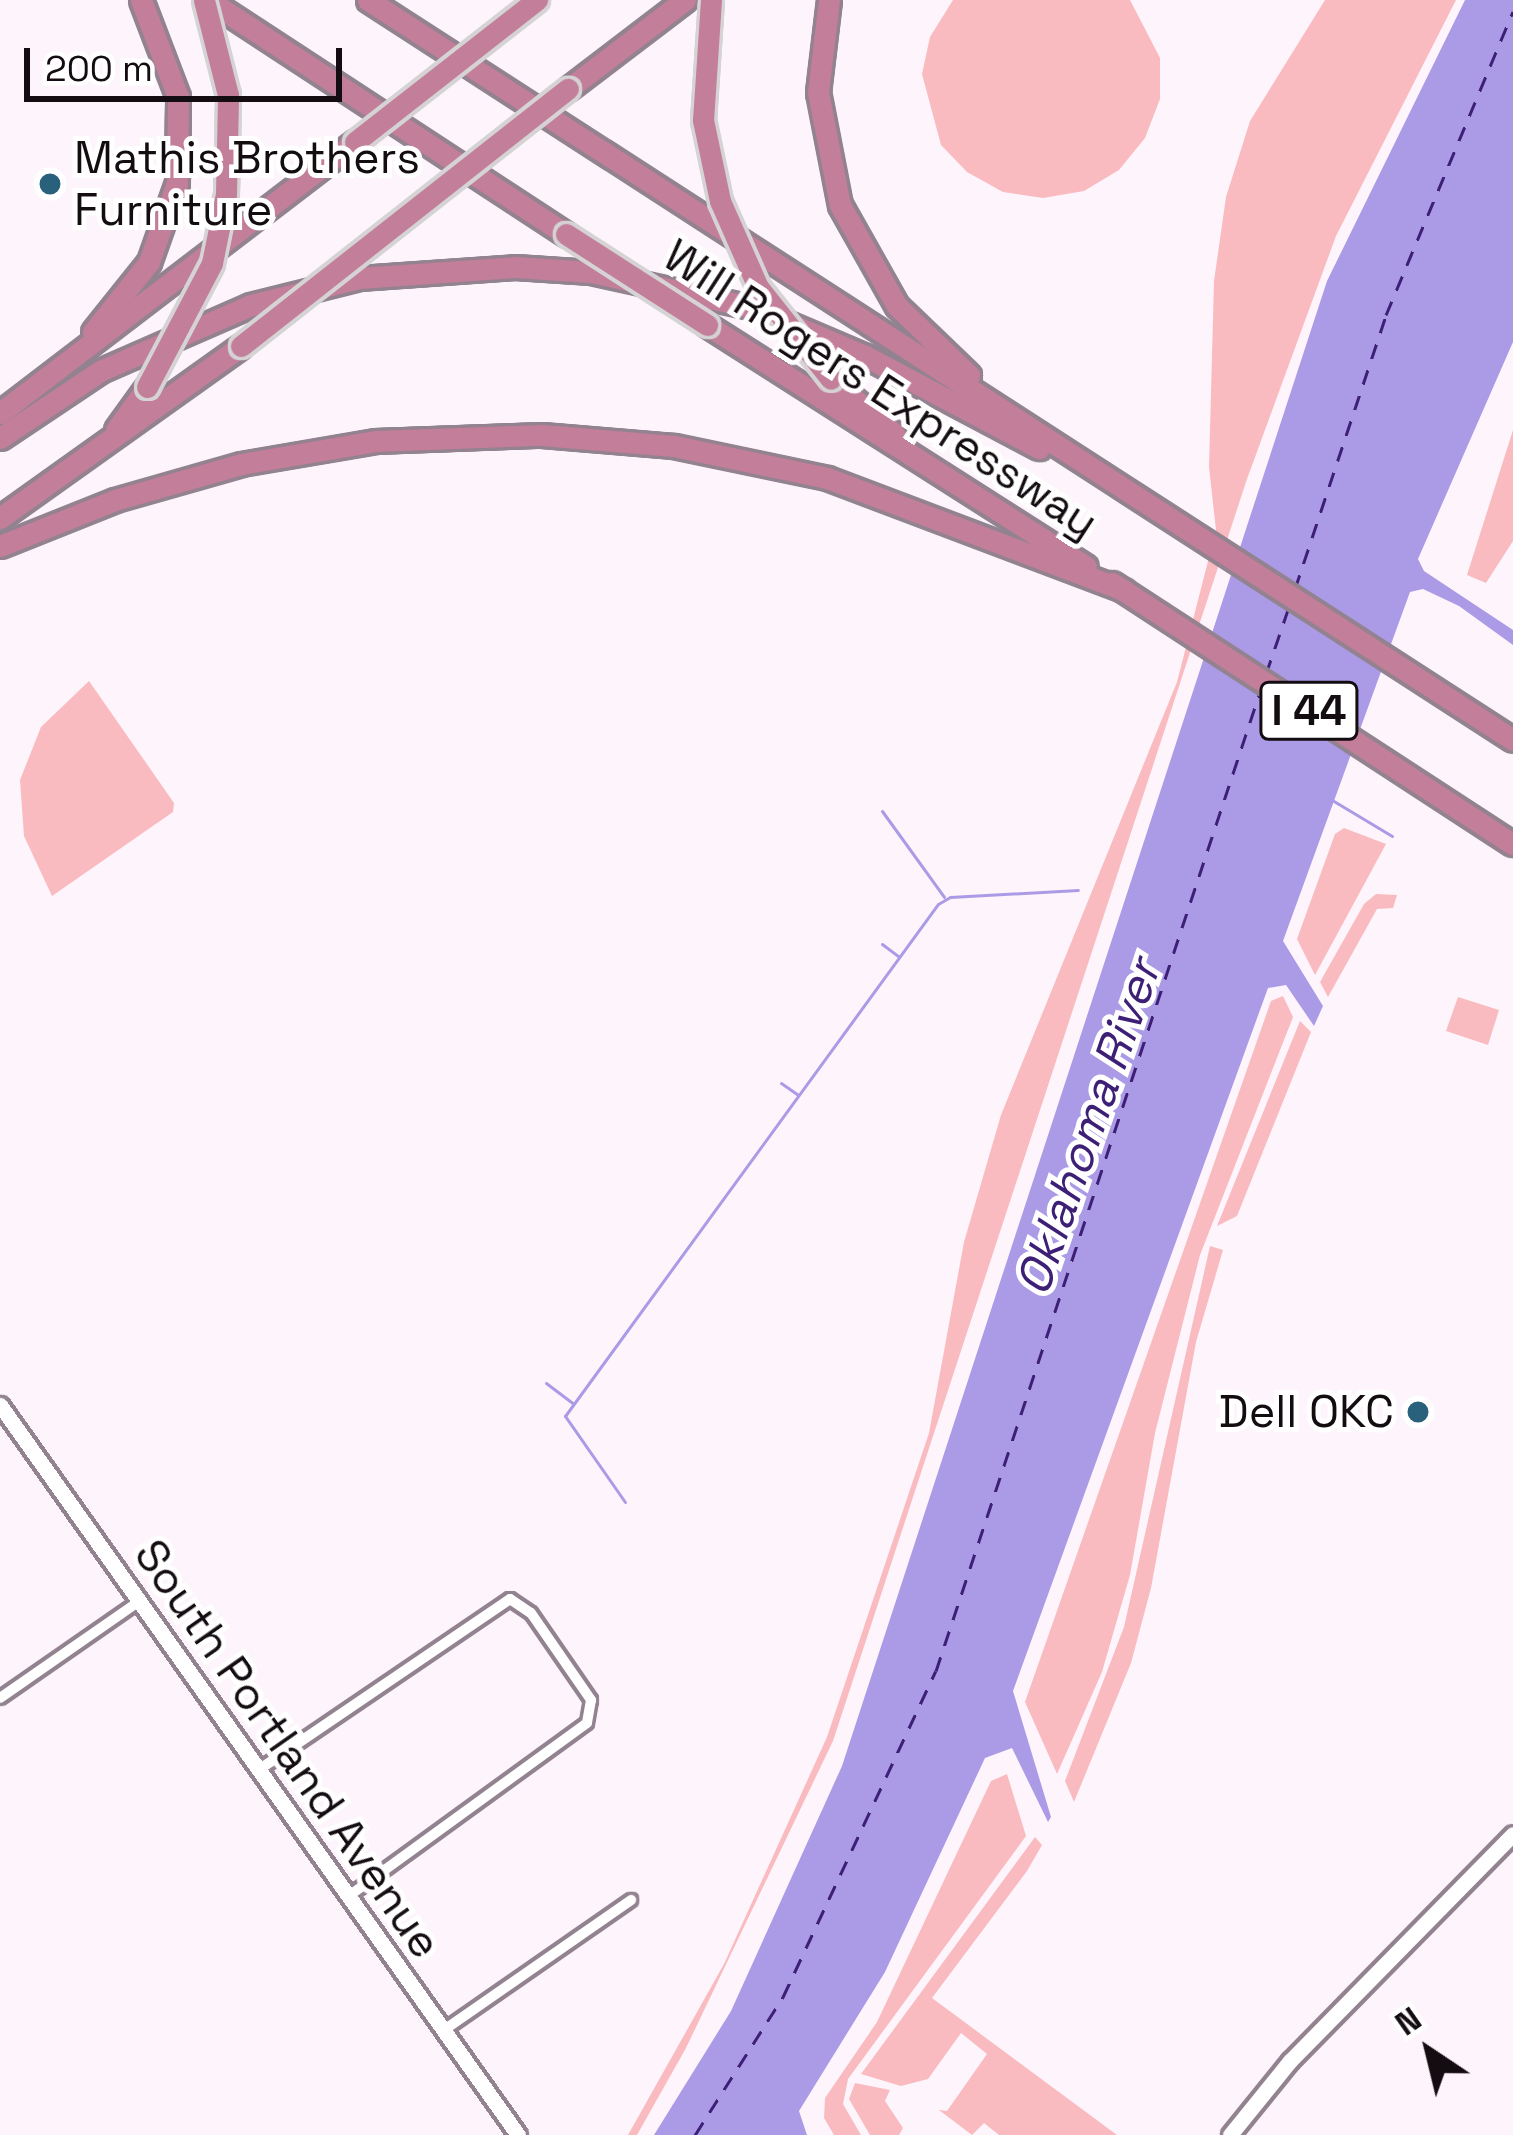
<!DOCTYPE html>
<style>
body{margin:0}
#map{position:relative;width:1513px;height:2135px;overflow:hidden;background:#fdf5fb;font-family:"Space Grotesk",sans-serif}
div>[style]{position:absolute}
.green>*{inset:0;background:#f9bbbf}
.water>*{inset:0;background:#ab9be7}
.stream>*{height:3px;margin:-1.5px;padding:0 1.5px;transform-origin:1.5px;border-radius:1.5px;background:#ab9be7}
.ferry>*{height:3px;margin-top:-1.5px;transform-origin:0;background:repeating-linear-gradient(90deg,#3d1f76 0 15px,transparent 0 27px)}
.roads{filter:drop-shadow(3px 0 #938290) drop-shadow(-3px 0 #938290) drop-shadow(0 3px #938290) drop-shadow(0 -3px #938290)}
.street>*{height:10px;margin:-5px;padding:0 5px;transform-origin:5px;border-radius:5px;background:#fff}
.secondary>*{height:15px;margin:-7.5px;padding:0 7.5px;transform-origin:7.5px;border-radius:7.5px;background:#fff}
.highway>*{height:21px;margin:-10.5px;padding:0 10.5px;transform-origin:10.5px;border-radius:10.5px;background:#c37e9a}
.bridges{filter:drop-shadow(3px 0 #d5d3d4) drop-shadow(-3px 0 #d5d3d4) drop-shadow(0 3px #d5d3d4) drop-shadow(0 -3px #d5d3d4)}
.highway-bridge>*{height:21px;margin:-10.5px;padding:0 10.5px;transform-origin:10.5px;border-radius:10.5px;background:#c37e9a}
.dots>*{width:33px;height:33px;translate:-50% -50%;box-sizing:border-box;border:6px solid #fff;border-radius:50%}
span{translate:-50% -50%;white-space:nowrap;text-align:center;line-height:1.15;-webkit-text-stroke:10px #fff;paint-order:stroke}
.shield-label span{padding:3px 9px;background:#fff;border:3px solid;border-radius:9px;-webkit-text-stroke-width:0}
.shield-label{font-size:42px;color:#130c11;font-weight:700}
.poi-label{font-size:45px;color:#130c11}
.left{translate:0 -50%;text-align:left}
.right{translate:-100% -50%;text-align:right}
.street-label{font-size:45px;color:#130c11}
.water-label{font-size:48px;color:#3d1f76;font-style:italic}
.north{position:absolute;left:1369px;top:1991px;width:120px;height:120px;-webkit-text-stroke:9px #fff;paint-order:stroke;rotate:325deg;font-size:33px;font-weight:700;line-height:48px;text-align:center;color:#130c11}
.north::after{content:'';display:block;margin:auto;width:42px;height:54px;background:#130c11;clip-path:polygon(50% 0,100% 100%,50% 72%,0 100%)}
.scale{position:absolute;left:24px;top:48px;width:318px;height:54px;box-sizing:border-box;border:6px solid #130c11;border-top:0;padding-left:15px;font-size:36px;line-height:42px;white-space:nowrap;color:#130c11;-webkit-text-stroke:9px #fff;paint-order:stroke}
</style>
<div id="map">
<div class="green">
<div style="clip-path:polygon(953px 0,1130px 0,1160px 58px,1160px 99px,1145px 138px,1119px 170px,1084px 191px,1043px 198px,1003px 192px,967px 172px,941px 145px,922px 74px,930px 37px)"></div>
<div style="clip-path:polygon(1325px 0,1456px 0,1336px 236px,1247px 479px,833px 1741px,686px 2048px,637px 2135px,628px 2135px,724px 1964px,827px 1737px,929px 1433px,964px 1242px,1001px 1115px,1177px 682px,1216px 530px,1209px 467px,1214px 281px,1226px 197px,1250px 121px)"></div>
<div style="clip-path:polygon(1513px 430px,1513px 541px,1486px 583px,1467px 575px)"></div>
<div style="clip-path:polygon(89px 681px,174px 803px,173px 812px,52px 896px,24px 836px,20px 780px,41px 727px)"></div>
<div style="clip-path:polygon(1344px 828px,1386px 844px,1315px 975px,1297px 939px,1335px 834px)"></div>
<div style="clip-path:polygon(1397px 895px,1393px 908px,1377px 909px,1328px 997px,1320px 982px,1364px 904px,1376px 894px)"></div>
<div style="clip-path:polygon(1283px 996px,1293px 1017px,1200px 1255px,1155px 1433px,1130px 1575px,1102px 1672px,1057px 1774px,1025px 1702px,1271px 1001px)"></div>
<div style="clip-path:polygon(1458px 997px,1499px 1010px,1488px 1045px,1446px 1031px)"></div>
<div style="clip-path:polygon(1300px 1021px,1311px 1032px,1237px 1216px,1217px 1226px)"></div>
<div style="clip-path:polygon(1210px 1246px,1223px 1250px,1196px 1342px,1151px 1588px,1131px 1663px,1074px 1802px,1065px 1781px,1124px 1627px)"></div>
<div style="clip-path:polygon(1007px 1774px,1026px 1836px,848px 2079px,843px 2104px,861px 2135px,834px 2135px,824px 2118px,825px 2098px,877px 2022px,991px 1781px)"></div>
<div style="clip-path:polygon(1035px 1837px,1042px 1845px,1027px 1871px,932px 1998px,1117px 2135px,999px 2135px,984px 2123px,972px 2135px,939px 2110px,947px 2111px,987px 2054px,961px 2033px,928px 2079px,901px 2086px,861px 2074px)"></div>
<div style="clip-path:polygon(855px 2083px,890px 2090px,885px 2101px,903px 2128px,899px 2135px,870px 2135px,849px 2099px)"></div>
</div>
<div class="water">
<div style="clip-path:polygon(1465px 0,1513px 0,1513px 342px,1418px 559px,1424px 571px,1513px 630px,1513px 645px,1459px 606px,1423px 589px,1410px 592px,1283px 941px,1323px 1006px,1314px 1026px,1286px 985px,1268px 988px,1013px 1691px,1051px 1817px,1048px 1822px,1012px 1748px,985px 1758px,885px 1972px,799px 2111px,807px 2135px,654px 2135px,731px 2011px,842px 1766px,1327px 281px)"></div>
</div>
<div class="stream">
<div style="left:1332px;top:800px;width:70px;rotate:31deg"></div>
<div style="left:882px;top:811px;width:106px;rotate:54.2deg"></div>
<div style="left:882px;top:944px;width:21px;rotate:37deg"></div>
<div style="left:781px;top:1083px;width:21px;rotate:35deg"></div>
<div style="left:546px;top:1383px;width:34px;rotate:37deg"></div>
<div style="left:625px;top:1502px;width:105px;rotate:-124.9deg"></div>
<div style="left:565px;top:1416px;width:633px;rotate:-53.93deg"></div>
<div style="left:938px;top:904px;width:14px;rotate:-30deg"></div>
<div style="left:950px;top:897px;width:128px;rotate:-3.1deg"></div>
</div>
<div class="ferry">
<div style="left:1295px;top:589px;width:289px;rotate:-71.6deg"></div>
<div style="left:1386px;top:315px;width:329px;rotate:-67.3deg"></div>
<div style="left:1266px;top:674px;width:74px;rotate:-71.1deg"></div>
<div style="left:695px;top:2135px;width:164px;rotate:-57.5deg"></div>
<div style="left:783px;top:1997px;width:360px;rotate:-64.9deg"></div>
<div style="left:936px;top:1671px;width:1034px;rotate:-71.69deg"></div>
</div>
<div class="roads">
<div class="street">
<div style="left:0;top:1698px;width:168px;rotate:-34.8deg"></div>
<div style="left:257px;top:1771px;width:306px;rotate:-34.2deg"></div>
<div style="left:510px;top:1599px;width:25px;rotate:34deg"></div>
<div style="left:531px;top:1613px;width:106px;rotate:55.4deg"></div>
<div style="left:591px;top:1700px;width:23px;rotate:100deg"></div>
<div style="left:587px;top:1723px;width:294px;rotate:144deg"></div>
<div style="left:444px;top:2030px;width:228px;rotate:-34.8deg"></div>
</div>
<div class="secondary">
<div style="left:0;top:1405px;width:895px;rotate:54.64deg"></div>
<div style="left:1230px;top:2135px;width:95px;rotate:-51deg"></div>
<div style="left:1290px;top:2061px;width:318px;rotate:-45.5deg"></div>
</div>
<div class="highway">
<div style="left:208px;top:0;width:428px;rotate:33.2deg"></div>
<div style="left:368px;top:0;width:1363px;rotate:32.87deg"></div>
<div style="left:829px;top:0;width:93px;rotate:96.8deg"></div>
<div style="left:818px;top:92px;width:115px;rotate:79deg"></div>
<div style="left:840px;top:205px;width:116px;rotate:60.6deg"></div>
<div style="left:897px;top:306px;width:100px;rotate:43.8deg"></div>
<div style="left:568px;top:89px;width:147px;rotate:-37.3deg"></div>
<div style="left:707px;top:325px;width:449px;rotate:32.5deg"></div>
<div style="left:93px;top:332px;width:90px;rotate:-51.3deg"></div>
<div style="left:149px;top:262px;width:84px;rotate:-70.5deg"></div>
<div style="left:177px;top:183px;width:86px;rotate:-89.3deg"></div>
<div style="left:178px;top:97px;width:104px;rotate:-110.9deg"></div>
<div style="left:831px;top:379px;width:84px;rotate:41.1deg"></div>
<div style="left:0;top:413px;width:447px;rotate:-37.4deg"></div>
<div style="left:116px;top:430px;width:53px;rotate:-54.2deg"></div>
<div style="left:0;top:438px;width:120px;rotate:-33.8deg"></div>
<div style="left:100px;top:371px;width:165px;rotate:-23.6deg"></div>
<div style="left:251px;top:305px;width:111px;rotate:-14deg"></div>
<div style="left:359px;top:278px;width:156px;rotate:-4deg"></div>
<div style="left:515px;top:267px;width:76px;rotate:3.8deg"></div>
<div style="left:591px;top:272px;width:163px;rotate:12.4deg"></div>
<div style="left:750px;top:307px;width:125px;rotate:23.1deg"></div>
<div style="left:865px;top:356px;width:197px;rotate:27.9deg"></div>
<div style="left:0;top:518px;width:296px;rotate:-35.5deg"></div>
<div style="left:0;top:546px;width:124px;rotate:-21.8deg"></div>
<div style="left:115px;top:500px;width:131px;rotate:-15.9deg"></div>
<div style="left:241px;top:464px;width:136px;rotate:-9.7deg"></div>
<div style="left:375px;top:441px;width:167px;rotate:-2.1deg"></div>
<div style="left:542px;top:435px;width:132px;rotate:4.8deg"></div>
<div style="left:674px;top:446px;width:156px;rotate:11.8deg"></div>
<div style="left:827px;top:478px;width:317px;rotate:20.7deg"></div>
<div style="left:1112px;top:583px;width:478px;rotate:33.1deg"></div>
</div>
</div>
<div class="bridges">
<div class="highway-bridge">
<div style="left:711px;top:0;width:120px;rotate:93.8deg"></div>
<div style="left:703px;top:120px;width:83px;rotate:78.1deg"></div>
<div style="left:720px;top:201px;width:94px;rotate:66.2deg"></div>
<div style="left:758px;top:287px;width:117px;rotate:51.6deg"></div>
<div style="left:355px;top:142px;width:231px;rotate:-38deg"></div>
<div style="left:566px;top:234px;width:168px;rotate:32.8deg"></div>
<div style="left:241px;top:346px;width:416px;rotate:-38.2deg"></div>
<div style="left:147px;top:387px;width:140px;rotate:-62.3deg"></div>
<div style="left:212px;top:263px;width:70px;rotate:-78.5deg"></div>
<div style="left:226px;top:194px;width:99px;rotate:-88.8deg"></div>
<div style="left:228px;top:95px;width:98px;rotate:-104.2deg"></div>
</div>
</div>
<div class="dots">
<div style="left:50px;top:184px;background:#29607b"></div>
<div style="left:1418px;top:1412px;background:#29607b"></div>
</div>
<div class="shield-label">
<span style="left:1309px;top:711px">I 44</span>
</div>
<div class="poi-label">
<span class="left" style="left:74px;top:184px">Mathis Brothers<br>Furniture</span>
<span class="right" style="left:1394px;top:1412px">Dell OKC</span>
</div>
<div class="street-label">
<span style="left:881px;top:389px;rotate:33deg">Will Rogers Expressway</span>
<span style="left:288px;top:1749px;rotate:55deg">South Portland Avenue</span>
</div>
<div class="water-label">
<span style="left:1088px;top:1127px;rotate:-71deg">Oklahoma River</span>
</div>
<div class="north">N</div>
<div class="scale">200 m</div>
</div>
